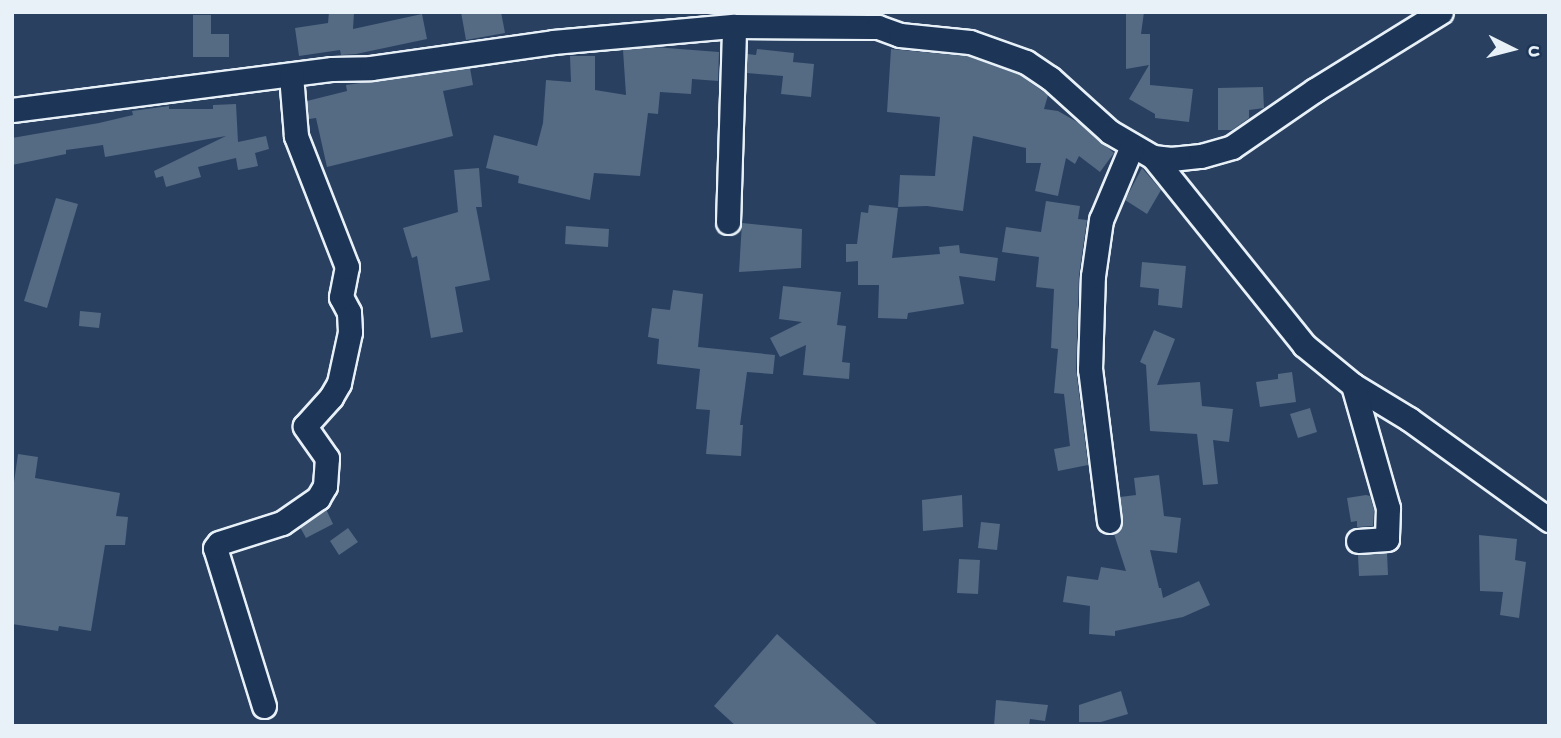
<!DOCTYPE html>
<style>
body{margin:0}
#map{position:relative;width:1561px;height:738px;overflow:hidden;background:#294061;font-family:"Gochi Hand",sans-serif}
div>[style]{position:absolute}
.building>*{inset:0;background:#556a83}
.roads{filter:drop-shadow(2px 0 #e8f1f8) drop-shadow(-2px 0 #e8f1f8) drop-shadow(0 2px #e8f1f8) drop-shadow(0 -2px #e8f1f8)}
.minor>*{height:23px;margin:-11.5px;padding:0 11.5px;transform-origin:11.5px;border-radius:11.5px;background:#1d3557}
span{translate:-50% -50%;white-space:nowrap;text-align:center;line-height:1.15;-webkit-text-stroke:6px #1d3557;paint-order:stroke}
.frame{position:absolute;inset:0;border:14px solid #e8f1f8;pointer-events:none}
.north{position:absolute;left:1477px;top:14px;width:70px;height:70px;-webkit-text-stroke:5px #1d3557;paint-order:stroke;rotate:96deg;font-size:19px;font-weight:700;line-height:28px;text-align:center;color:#e8f1f8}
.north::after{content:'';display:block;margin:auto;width:24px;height:32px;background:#e8f1f8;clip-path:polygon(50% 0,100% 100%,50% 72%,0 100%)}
</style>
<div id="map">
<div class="building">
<div style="clip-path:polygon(329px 12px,354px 13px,353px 29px,422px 14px,427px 39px,356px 54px,341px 55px,340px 50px,299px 56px,295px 28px,328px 23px)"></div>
<div style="clip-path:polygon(461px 12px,501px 12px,505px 33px,466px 40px)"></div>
<div style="clip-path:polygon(1126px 12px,1144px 12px,1141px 34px,1150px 34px,1150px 85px,1193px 89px,1189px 122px,1155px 118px,1155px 114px,1129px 99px,1149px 65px,1126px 69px)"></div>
<div style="clip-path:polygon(193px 15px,211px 15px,211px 34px,229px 34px,229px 57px,193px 57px)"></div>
<div style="clip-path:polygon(654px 47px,719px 52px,718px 81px,692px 79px,691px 94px,660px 92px,658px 114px,648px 113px,640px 176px,594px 173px,590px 200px,518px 183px,519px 176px,486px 168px,494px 135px,537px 146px,543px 123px,546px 80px,571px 82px,570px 56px,595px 56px,595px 90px,626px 95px,623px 50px)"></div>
<div style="clip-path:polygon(757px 49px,794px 53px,793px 62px,814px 64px,811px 97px,781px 94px,783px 76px,747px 73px,747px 54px,756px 55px)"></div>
<div style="clip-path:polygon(891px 49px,967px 56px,1020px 75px,1048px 95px,1044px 109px,1058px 111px,1079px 123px,1114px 153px,1100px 172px,1079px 156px,1075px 164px,1066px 158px,1058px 196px,1035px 191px,1041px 163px,1026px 163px,1026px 148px,973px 136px,963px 211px,927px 206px,898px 207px,900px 175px,935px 176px,940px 117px,887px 112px)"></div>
<div style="clip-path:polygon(470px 68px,473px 85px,443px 91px,453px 136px,327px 167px,316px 118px,309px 119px,307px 101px,347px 91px,346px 85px)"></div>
<div style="clip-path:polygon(1263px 87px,1264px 108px,1249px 110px,1249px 118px,1232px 130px,1218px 130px,1218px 88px)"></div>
<div style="clip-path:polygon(236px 104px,238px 142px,266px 136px,269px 149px,255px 153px,258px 166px,238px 170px,236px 158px,198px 167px,201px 177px,166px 187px,163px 176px,156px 178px,154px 171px,226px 136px,105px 157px,103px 145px,66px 150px,66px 154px,12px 165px,12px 138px,99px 123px,133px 115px,132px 111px,169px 106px,169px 109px,213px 109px,213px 105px)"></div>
<div style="clip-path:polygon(479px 168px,482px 207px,476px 207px,490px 280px,455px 287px,463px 332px,431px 338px,417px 256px,412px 258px,403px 228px,458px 212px,454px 170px)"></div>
<div style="clip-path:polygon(1142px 168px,1161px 190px,1147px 214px,1125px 200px)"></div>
<div style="clip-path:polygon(56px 198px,78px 204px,47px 308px,24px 301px)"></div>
<div style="clip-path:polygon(1046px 201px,1080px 206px,1078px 219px,1087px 220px,1079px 275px,1076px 369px,1088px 465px,1058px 471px,1054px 449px,1070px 446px,1064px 394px,1054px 393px,1058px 349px,1051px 348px,1054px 289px,1036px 287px,1039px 257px,1002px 252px,1006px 227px,1041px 232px)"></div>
<div style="clip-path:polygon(869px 205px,898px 208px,892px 258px,940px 254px,939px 247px,959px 245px,960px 253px,998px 258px,995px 281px,959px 276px,964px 304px,908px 313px,907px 319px,878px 318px,879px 285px,858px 285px,858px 261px,846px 262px,846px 244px,857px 244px,861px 212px,868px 213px)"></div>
<div style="clip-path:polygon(742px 223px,802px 229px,801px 268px,739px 272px)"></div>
<div style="clip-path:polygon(566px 226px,609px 229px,608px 247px,565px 244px)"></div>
<div style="clip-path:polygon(1142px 262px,1186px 266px,1182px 308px,1158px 305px,1159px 289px,1140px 287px)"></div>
<div style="clip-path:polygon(783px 286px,841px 292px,837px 325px,846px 326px,842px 362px,850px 363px,849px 379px,803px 375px,806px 345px,780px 357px,770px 338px,802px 322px,779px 319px)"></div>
<div style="clip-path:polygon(673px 290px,703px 294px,698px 347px,775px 355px,773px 374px,747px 372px,740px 425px,743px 425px,741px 456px,706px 454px,710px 410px,696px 409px,700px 369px,657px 364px,659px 339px,648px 337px,652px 308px,670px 310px)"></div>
<div style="clip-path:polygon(80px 311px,101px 313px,99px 328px,79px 326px)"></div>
<div style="clip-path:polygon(1154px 330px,1175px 339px,1157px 385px,1200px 382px,1202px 406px,1233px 409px,1229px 442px,1213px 440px,1218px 484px,1203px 485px,1197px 434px,1150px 431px,1146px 365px,1140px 362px)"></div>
<div style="clip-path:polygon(1292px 372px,1296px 402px,1260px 407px,1256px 382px,1278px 379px,1278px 374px)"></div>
<div style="clip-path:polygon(1310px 408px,1317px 432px,1298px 438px,1290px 414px)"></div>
<div style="clip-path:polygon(18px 454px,38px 457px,35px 478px,120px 493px,116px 516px,128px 517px,125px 545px,105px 545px,91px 631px,59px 626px,58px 631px,12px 624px,12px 496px)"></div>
<div style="clip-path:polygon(1159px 475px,1164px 516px,1181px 518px,1177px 553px,1150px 550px,1159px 588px,1161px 588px,1163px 598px,1199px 581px,1210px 605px,1183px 617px,1115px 631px,1115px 636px,1089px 634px,1090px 606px,1063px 602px,1067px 576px,1098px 580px,1101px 567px,1126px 571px,1114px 534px,1122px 526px,1120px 497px,1136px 495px,1134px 478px)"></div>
<div style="clip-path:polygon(962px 495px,963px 527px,923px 531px,922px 500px)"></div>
<div style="clip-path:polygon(1366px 495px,1370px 496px,1374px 510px,1373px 526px,1357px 527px,1357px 521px,1351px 522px,1347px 498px)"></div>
<div style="clip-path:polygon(326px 509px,333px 524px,306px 538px,300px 527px)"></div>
<div style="clip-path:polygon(981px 522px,1000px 524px,997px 550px,978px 548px)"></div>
<div style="clip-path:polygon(348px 528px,358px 542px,339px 555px,330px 541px)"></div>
<div style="clip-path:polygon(1479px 535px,1517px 539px,1515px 560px,1526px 562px,1519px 618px,1500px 615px,1503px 592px,1480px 591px)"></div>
<div style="clip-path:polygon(1387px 553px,1388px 575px,1359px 576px,1358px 555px)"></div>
<div style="clip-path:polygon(959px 559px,980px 560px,978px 594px,957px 593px)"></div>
<div style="clip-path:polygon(777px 634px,879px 726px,736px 726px,714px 706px)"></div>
<div style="clip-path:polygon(1121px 691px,1128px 714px,1101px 722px,1079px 722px,1079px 705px)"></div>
<div style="clip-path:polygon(996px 700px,1048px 705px,1045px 721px,1030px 719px,1029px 726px,994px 726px)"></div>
</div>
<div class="roads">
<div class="minor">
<div style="left:12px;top:110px;width:323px;rotate:-7.3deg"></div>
<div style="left:332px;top:69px;width:39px;rotate:-1deg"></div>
<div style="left:371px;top:68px;width:184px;rotate:-8.1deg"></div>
<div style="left:553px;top:42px;width:182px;rotate:-5.1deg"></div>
<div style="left:734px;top:26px;width:144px;rotate:0.4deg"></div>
<div style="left:878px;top:27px;width:23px;rotate:20deg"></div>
<div style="left:900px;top:35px;width:70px;rotate:5.7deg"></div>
<div style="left:970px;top:42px;width:59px;rotate:19.7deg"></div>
<div style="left:1026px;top:62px;width:29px;rotate:34deg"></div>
<div style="left:1050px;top:78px;width:81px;rotate:42deg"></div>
<div style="left:1110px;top:132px;width:50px;rotate:30.2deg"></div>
<div style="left:1153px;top:157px;width:18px;rotate:6deg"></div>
<div style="left:1171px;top:159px;width:30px;rotate:-6deg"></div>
<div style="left:1201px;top:156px;width:32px;rotate:-16deg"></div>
<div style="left:1232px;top:147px;width:101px;rotate:-34.5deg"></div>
<div style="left:1315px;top:90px;width:148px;rotate:-31.8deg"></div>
<div style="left:1153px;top:157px;width:241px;rotate:51.2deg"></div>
<div style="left:1304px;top:345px;width:63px;rotate:39.2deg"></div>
<div style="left:1353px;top:385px;width:66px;rotate:31.3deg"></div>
<div style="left:1409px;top:419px;width:173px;rotate:35.8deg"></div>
<div style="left:728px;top:222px;width:196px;rotate:-88.2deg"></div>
<div style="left:1353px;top:385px;width:128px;rotate:74.1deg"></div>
<div style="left:1388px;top:508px;width:31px;rotate:92deg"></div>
<div style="left:1387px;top:539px;width:29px;rotate:176deg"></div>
<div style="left:1109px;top:521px;width:153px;rotate:-97.1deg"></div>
<div style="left:1090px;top:369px;width:93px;rotate:-88.2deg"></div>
<div style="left:1093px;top:276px;width:57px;rotate:-81.9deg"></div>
<div style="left:1101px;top:220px;width:80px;rotate:-67.3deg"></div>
<div style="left:264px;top:706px;width:165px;rotate:-107.2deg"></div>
<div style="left:215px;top:548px;width:6px;rotate:-51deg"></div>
<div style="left:219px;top:543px;width:66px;rotate:-17.6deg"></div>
<div style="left:282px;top:523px;width:44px;rotate:-34.8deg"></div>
<div style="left:318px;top:498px;width:14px;rotate:-60deg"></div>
<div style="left:325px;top:486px;width:28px;rotate:-86deg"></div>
<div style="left:327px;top:458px;width:39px;rotate:-125deg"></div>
<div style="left:305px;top:426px;width:39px;rotate:-48deg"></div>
<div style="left:331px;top:397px;width:16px;rotate:-60deg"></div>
<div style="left:339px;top:383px;width:52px;rotate:-77.8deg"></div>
<div style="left:350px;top:332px;width:20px;rotate:-93deg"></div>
<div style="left:349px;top:312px;width:17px;rotate:-118deg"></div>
<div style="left:341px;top:297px;width:31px;rotate:-79deg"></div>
<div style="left:347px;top:267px;width:141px;rotate:-111.3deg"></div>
<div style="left:296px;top:136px;width:61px;rotate:-94.7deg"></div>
</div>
</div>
<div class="frame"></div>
<div class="north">U</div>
</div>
